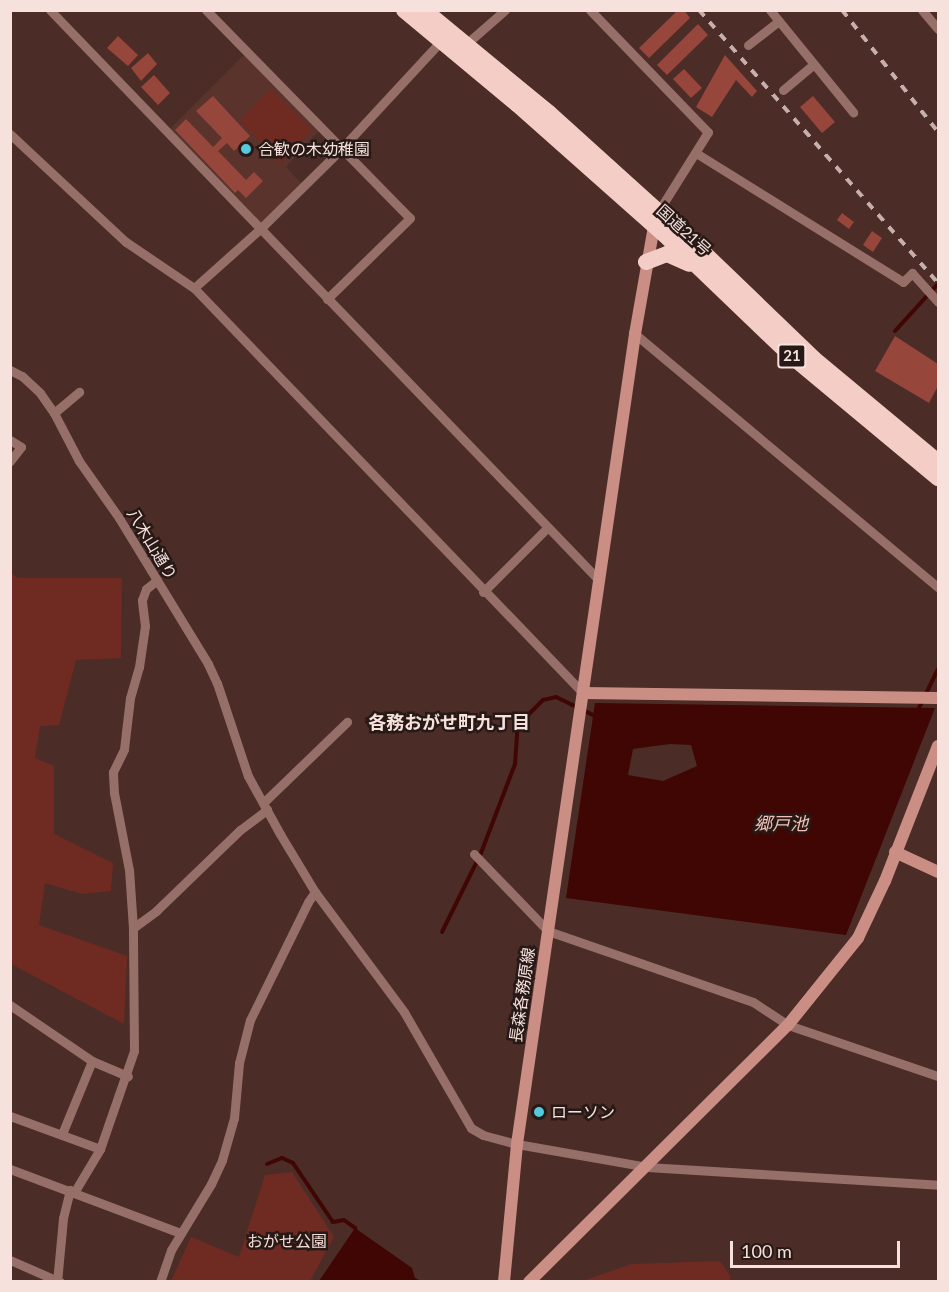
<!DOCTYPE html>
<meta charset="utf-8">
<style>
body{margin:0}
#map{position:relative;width:949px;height:1292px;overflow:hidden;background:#4b2c27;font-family:Lato,"Noto Sans JP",sans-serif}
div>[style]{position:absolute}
.built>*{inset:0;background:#5a332d}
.green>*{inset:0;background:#6f2b22}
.water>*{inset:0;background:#400603}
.stream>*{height:4px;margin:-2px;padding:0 2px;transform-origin:2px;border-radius:2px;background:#400603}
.building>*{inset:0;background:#96463a}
.street>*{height:9px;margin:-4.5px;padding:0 4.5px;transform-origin:4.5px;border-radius:4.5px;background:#956f68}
.secondary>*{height:12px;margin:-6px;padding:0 6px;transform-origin:6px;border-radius:6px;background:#ca8e84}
.highway>*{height:16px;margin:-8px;padding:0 8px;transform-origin:8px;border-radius:8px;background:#f3cdc6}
.rail>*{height:4px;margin-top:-2px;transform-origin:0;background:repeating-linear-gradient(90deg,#c7afab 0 8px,transparent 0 16px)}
.dots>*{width:16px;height:16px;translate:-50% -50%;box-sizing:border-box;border:3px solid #271916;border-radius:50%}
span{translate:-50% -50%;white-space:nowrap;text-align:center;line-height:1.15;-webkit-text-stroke:5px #271916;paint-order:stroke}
.shield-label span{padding:2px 4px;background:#271916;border:2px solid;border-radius:4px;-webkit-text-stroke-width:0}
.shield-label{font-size:15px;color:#f6e1dd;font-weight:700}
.poi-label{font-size:16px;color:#f6e1dd}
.left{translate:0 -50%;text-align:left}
.street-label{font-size:16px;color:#f6e1dd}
.park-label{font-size:16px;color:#f5dcd7}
.neighbourhood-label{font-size:18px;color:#f6e1dd;font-weight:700}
.water-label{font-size:18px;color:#f1c1b9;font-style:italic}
.frame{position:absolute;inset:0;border:12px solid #f6e1dd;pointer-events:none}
.scale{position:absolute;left:730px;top:1241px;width:170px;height:27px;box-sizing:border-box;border:3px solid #f6e1dd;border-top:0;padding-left:8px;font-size:18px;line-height:21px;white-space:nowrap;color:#f6e1dd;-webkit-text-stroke:4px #271916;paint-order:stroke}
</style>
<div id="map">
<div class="built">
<div style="clip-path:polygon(245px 54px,319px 131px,286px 167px,302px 184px,262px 224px,170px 129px)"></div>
</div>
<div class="green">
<div style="clip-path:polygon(271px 89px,312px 130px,280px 164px,240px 120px)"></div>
<div style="clip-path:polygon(11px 573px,18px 578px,122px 578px,121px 658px,76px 660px,59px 725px,40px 726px,35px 758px,54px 766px,54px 834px,113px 863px,111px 891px,82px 894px,45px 883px,39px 925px,127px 956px,124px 1024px,11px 964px)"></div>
<div style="clip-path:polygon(292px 1172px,334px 1237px,310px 1281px,171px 1281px,191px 1237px,239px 1257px,265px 1175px)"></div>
<div style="clip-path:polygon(720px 1261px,731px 1277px,729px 1281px,582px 1281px,632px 1264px)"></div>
</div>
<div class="water">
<div style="clip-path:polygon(evenodd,595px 703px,935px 708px,846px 935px,566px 898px,595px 703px,670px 744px,691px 745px,697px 766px,663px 781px,628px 775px,633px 749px,670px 744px)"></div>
<div style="clip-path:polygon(355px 1228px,412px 1268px,415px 1278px,421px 1281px,319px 1281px)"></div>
</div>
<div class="stream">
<div style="left:895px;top:331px;width:62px;rotate:-47.6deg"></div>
<div style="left:919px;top:708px;width:43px;rotate:-64deg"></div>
<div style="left:442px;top:932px;width:88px;rotate:-63.7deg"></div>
<div style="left:481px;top:853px;width:95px;rotate:-69.1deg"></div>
<div style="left:515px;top:764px;width:39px;rotate:-86deg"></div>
<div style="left:518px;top:725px;width:35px;rotate:-45deg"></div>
<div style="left:543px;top:700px;width:13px;rotate:-13deg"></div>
<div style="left:556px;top:697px;width:41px;rotate:25.9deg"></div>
<div style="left:267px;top:1164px;width:16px;rotate:-22deg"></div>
<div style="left:282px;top:1158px;width:12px;rotate:24deg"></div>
<div style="left:293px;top:1163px;width:71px;rotate:55.9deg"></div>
<div style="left:333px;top:1222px;width:11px;rotate:-10deg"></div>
<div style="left:344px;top:1220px;width:14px;rotate:36deg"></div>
</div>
<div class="building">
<div style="clip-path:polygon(678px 10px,684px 10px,690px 18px,649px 58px,639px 48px)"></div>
<div style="clip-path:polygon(698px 24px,708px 35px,667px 75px,657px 65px)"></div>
<div style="clip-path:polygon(118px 36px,138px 55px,128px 66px,107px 48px)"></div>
<div style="clip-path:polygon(148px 53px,157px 64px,141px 81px,131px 68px)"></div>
<div style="clip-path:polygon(725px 55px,757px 91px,752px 97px,736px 80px,712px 117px,696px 107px)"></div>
<div style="clip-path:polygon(684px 69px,702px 88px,691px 98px,673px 79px)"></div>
<div style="clip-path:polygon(154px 75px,170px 93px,158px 105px,141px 87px)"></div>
<div style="clip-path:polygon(213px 96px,250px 136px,234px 151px,227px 143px,218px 151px,246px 180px,254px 172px,263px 181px,246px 198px,238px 190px,235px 193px,175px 130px,186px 119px,213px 147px,222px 138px,196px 111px)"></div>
<div style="clip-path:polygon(813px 96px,835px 122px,822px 133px,800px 107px)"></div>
<div style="clip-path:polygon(842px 213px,854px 222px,849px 229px,837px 220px)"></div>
<div style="clip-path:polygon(872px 231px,882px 238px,873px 252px,863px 245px)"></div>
<div style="clip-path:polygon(895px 336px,938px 364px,938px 386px,929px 403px,875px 371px)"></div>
</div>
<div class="street">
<div style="left:50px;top:10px;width:791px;rotate:46.08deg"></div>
<div style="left:206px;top:10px;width:291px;rotate:45.6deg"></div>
<div style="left:410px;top:218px;width:116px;rotate:135.7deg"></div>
<div style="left:590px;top:10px;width:170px;rotate:46deg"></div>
<div style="left:708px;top:132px;width:94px;rotate:122deg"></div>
<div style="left:770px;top:10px;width:132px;rotate:50.9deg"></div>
<div style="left:922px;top:10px;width:25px;rotate:50deg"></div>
<div style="left:465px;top:45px;width:53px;rotate:-41.2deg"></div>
<div style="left:748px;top:45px;width:39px;rotate:-38deg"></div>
<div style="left:783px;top:90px;width:40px;rotate:-40deg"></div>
<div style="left:10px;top:134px;width:158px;rotate:43deg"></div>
<div style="left:126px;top:242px;width:82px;rotate:34.1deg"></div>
<div style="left:194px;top:288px;width:562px;rotate:46.15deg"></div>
<div style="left:696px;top:153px;width:244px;rotate:31.9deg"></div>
<div style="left:903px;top:282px;width:13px;rotate:-45deg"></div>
<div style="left:912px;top:273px;width:39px;rotate:48deg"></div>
<div style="left:194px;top:288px;width:89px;rotate:-41.8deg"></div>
<div style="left:260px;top:229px;width:114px;rotate:-44.6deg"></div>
<div style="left:341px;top:149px;width:147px;rotate:-47.2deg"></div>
<div style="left:635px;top:334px;width:395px;rotate:39.9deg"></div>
<div style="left:10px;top:370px;width:13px;rotate:27deg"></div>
<div style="left:22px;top:376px;width:25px;rotate:43deg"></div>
<div style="left:40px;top:393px;width:24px;rotate:55deg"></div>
<div style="left:54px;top:413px;width:54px;rotate:62.5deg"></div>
<div style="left:79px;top:461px;width:70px;rotate:54.9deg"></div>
<div style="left:119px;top:518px;width:171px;rotate:58.6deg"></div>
<div style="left:208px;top:664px;width:21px;rotate:65deg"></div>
<div style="left:217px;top:683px;width:98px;rotate:71.6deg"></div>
<div style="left:248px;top:776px;width:66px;rotate:61.1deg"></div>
<div style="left:280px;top:834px;width:68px;rotate:58.9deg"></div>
<div style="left:315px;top:892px;width:149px;rotate:53.4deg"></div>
<div style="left:404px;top:1012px;width:134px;rotate:60deg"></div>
<div style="left:471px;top:1128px;width:14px;rotate:30deg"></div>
<div style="left:483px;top:1135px;width:35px;rotate:15deg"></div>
<div style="left:517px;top:1144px;width:132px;rotate:10deg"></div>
<div style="left:647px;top:1167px;width:292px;rotate:3.5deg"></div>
<div style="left:54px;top:413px;width:33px;rotate:-40deg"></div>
<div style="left:10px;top:440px;width:13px;rotate:32deg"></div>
<div style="left:21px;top:447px;width:18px;rotate:128deg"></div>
<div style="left:483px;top:592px;width:91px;rotate:-45deg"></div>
<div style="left:263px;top:803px;width:117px;rotate:-44deg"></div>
<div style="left:474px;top:854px;width:107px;rotate:46.1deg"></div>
<div style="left:548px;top:931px;width:217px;rotate:19.1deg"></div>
<div style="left:753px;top:1002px;width:42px;rotate:33.3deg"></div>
<div style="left:788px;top:1025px;width:158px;rotate:18.8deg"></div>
<div style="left:133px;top:928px;width:29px;rotate:-36deg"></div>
<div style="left:156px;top:911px;width:117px;rotate:-44deg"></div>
<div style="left:240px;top:830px;width:34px;rotate:-37deg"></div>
<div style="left:10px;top:1005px;width:99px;rotate:34.3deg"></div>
<div style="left:92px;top:1061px;width:39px;rotate:23deg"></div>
<div style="left:10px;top:1116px;width:96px;rotate:20.1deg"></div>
<div style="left:62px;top:1134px;width:79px;rotate:-67.7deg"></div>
<div style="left:10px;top:1169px;width:182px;rotate:20.6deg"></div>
<div style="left:75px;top:1191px;width:49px;rotate:-59.2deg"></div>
<div style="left:100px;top:1149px;width:104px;rotate:-70.9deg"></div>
<div style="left:134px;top:1051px;width:123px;rotate:-90.5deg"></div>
<div style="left:133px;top:928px;width:58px;rotate:-93.9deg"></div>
<div style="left:129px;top:870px;width:78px;rotate:-101deg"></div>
<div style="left:114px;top:793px;width:21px;rotate:-93deg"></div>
<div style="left:113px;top:772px;width:25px;rotate:-64deg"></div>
<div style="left:124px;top:749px;width:51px;rotate:-83.3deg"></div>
<div style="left:130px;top:698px;width:32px;rotate:-74deg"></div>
<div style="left:139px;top:667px;width:41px;rotate:-81.7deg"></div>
<div style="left:145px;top:626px;width:26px;rotate:-97deg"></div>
<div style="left:142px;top:600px;width:12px;rotate:-70deg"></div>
<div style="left:146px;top:589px;width:14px;rotate:-39deg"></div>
<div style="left:10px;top:1260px;width:55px;rotate:23.7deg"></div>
<div style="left:57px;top:1282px;width:64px;rotate:-84.6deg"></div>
<div style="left:63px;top:1218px;width:29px;rotate:-76deg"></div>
<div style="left:160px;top:1282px;width:34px;rotate:-71deg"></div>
<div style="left:171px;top:1250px;width:77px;rotate:-58.8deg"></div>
<div style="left:211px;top:1184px;width:26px;rotate:-65deg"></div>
<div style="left:222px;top:1160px;width:44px;rotate:-74.1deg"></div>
<div style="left:234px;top:1118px;width:55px;rotate:-84.8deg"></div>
<div style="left:239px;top:1063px;width:44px;rotate:-75.7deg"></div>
<div style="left:250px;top:1020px;width:131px;rotate:-63.8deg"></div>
<div style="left:308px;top:902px;width:12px;rotate:-55deg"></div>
</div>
<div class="secondary">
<div style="left:583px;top:693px;width:355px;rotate:0.8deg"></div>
<div style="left:895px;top:852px;width:47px;rotate:24.9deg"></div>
<div style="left:504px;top:1282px;width:139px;rotate:-84.6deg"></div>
<div style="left:517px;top:1144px;width:819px;rotate:-81.71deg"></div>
<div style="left:635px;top:334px;width:116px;rotate:-80deg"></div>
<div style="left:529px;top:1282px;width:365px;rotate:-44.8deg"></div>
<div style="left:788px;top:1025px;width:112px;rotate:-51.2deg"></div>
<div style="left:858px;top:938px;width:63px;rotate:-64.7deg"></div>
<div style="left:885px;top:881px;width:145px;rotate:-68.6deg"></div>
</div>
<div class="highway">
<div style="left:404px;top:10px;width:147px;rotate:39.8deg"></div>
<div style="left:517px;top:104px;width:202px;rotate:41.6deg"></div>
<div style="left:668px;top:238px;width:168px;rotate:43.8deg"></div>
<div style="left:789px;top:354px;width:194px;rotate:39.8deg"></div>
<div style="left:424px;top:10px;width:162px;rotate:39.5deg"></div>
<div style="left:549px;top:113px;width:207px;rotate:42.1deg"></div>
<div style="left:703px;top:252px;width:154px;rotate:43.9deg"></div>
<div style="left:814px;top:359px;width:161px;rotate:39.7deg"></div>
<div style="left:646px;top:262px;width:22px;rotate:-21deg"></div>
<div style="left:667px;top:254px;width:24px;rotate:24deg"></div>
</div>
<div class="rail">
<div style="left:699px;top:10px;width:363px;rotate:48.8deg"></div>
<div style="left:842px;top:10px;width:155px;rotate:51.8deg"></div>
</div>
<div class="dots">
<div style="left:246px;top:149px;background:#54cade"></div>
<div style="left:539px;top:1112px;background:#54cade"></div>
</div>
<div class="shield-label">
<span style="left:792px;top:356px">21</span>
</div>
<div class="poi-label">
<span class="left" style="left:258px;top:149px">合歓の木幼稚園</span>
<span class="left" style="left:551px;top:1112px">ローソン</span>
</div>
<div class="street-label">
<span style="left:684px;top:230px;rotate:42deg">国道21号</span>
<span style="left:152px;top:544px;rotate:59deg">八木山通り</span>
<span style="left:522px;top:995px;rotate:-82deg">長森各務原線</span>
</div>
<div class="park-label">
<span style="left:287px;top:1241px">おがせ公園</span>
</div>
<div class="neighbourhood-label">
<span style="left:449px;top:722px">各務おがせ町九丁目</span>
</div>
<div class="water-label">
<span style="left:781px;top:823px">郷戸池</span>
</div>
<div class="frame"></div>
<div class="scale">100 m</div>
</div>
